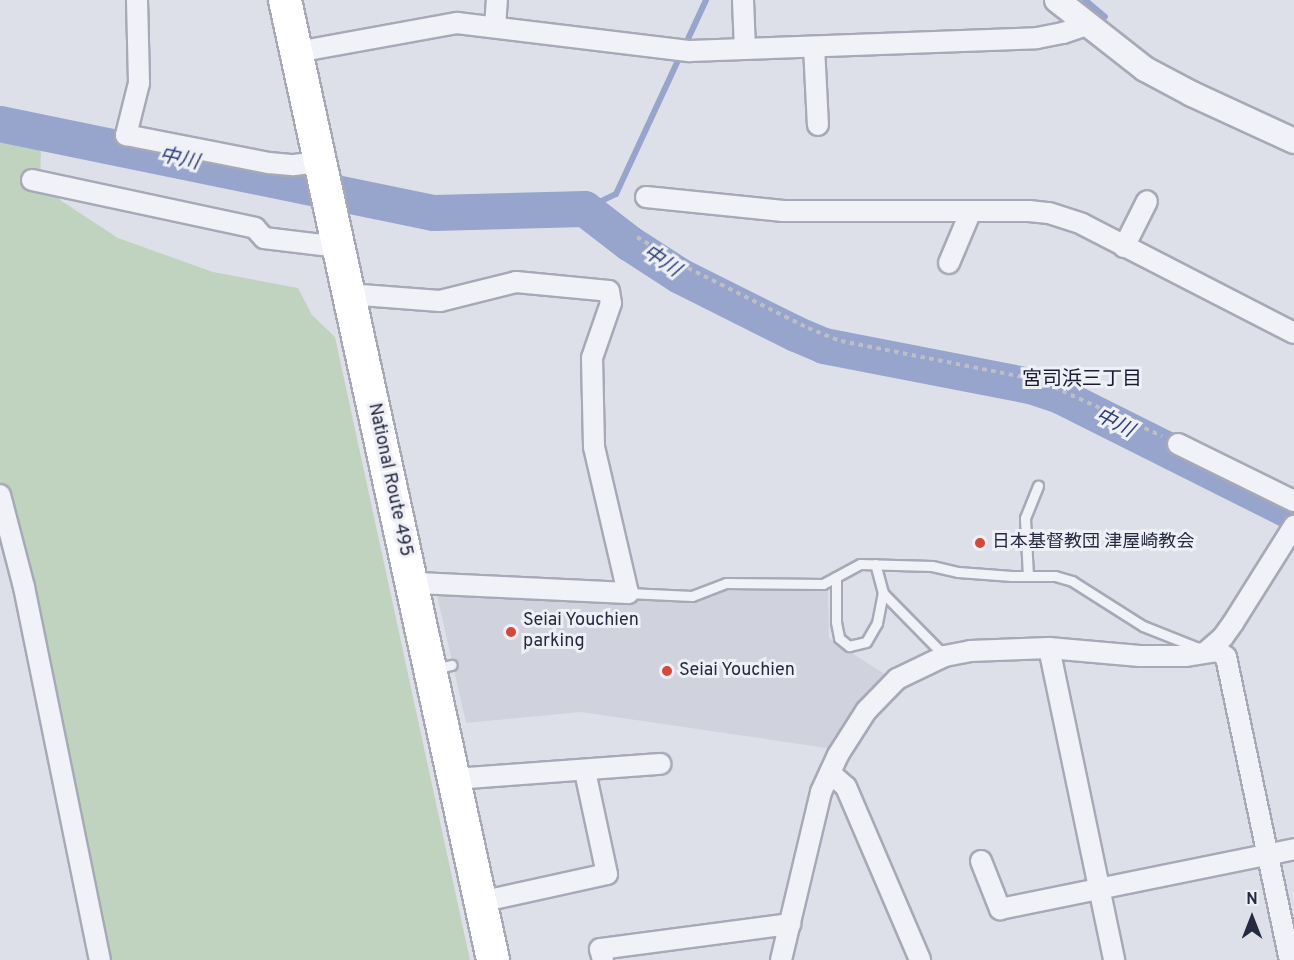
<!DOCTYPE html>
<meta charset="utf-8">
<style>
body{margin:0}
#map{position:relative;width:1294px;height:960px;overflow:hidden;background:#dee0e9;font-family:Overpass,"Noto Sans JP",sans-serif}
div>[style]{position:absolute}
.built>*{inset:0;background:#d0d2de}
.green>*{inset:0;background:#bfd3bf}
.stream>*{height:6px;margin:-3px;padding:0 3px;transform-origin:3px;border-radius:3px;background:#97a4cc}
.river>*{height:36px;margin:-18px;padding:0 18px;transform-origin:18px;border-radius:18px;background:#97a4cc}
.path>*{height:4px;margin-top:-2px;transform-origin:0;background:repeating-linear-gradient(90deg,#bcbec8 0 4.5px,transparent 0 9px)}
.roads{filter:drop-shadow(2px 0 #a7a9b7) drop-shadow(-2px 0 #a7a9b7) drop-shadow(0 2px #a7a9b7) drop-shadow(0 -2px #a7a9b7)}
.service>*{height:9px;margin:-4.5px;padding:0 4.5px;transform-origin:4.5px;border-radius:4.5px;background:#f1f2f7}
.minor>*{height:20px;margin:-10px;padding:0 10px;transform-origin:10px;border-radius:10px;background:#f1f2f7}
.tertiary>*{height:24px;margin:-12px;padding:0 12px;transform-origin:12px;border-radius:12px;background:#f1f2f7}
.trunk>*{height:32px;margin:-16px;padding:0 16px;transform-origin:16px;border-radius:16px;background:#fff}
.dots>*{width:16px;height:16px;translate:-50% -50%;box-sizing:border-box;border:3px solid #eef0f6;border-radius:50%}
span{translate:-50% -50%;white-space:nowrap;text-align:center;line-height:1.15;-webkit-text-stroke:6px #eef0f6;paint-order:stroke}
.street-label{font-size:18px;color:#262a41}
.poi-label{font-size:18px;color:#262a41}
.left{translate:0 -50%;text-align:left}
.water-label{font-size:20px;color:#2e3e78;font-style:italic}
.neighbourhood-label{font-size:20px;color:#191b32}
.north{position:absolute;left:1222px;top:888px;width:60px;height:60px;-webkit-text-stroke:4px #eef0f6;paint-order:stroke;rotate:0deg;font-size:16px;font-weight:700;line-height:24px;text-align:center;color:#262a41}
.north::after{content:'';display:block;margin:auto;width:21px;height:27px;background:#262a41;clip-path:polygon(50% 0,100% 100%,50% 72%,0 100%)}
</style>
<div id="map">
<div class="built">
<div style="clip-path:polygon(727px 586px,828px 590px,829px 638px,889px 677px,833px 749px,581px 712px,466px 723px,436px 591px,693px 602px)"></div>
</div>
<div class="green">
<div style="clip-path:polygon(0 136px,41px 144px,40px 188px,51px 189px,60px 200px,118px 238px,213px 272px,298px 288px,312px 315px,335px 337px,470px 960px,108px 960px,34px 598px,0 482px)"></div>
</div>
<div class="stream">
<div style="left:1085px;top:0;width:26px;rotate:40deg"></div>
<div style="left:585px;top:209px;width:34px;rotate:-26deg"></div>
<div style="left:616px;top:194px;width:214px;rotate:-65.1deg"></div>
</div>
<div class="river">
<div style="left:0;top:124px;width:443px;rotate:11.6deg"></div>
<div style="left:434px;top:213px;width:151px;rotate:-1.5deg"></div>
<div style="left:585px;top:209px;width:56px;rotate:37.7deg"></div>
<div style="left:629px;top:243px;width:61px;rotate:32.9deg"></div>
<div style="left:680px;top:276px;width:130px;rotate:26.6deg"></div>
<div style="left:796px;top:334px;width:30px;rotate:23deg"></div>
<div style="left:824px;top:346px;width:210px;rotate:11deg"></div>
<div style="left:1030px;top:386px;width:32px;rotate:18deg"></div>
<div style="left:1060px;top:396px;width:262px;rotate:26.6deg"></div>
</div>
<div class="path">
<div style="left:637px;top:237px;width:60px;rotate:31.3deg"></div>
<div style="left:688px;top:268px;width:134px;rotate:26.6deg"></div>
<div style="left:808px;top:328px;width:35px;rotate:22deg"></div>
<div style="left:841px;top:341px;width:201px;rotate:11.2deg"></div>
<div style="left:1038px;top:380px;width:136px;rotate:24.3deg"></div>
</div>
<div class="roads">
<div class="service">
<div style="left:1028px;top:576px;width:58px;rotate:-93deg"></div>
<div style="left:1025px;top:518px;width:35px;rotate:-68deg"></div>
<div style="left:836px;top:577px;width:45px;rotate:90deg"></div>
<div style="left:836px;top:622px;width:16px;rotate:79deg"></div>
<div style="left:839px;top:638px;width:13px;rotate:39deg"></div>
<div style="left:849px;top:646px;width:17px;rotate:-13deg"></div>
<div style="left:866px;top:642px;width:22px;rotate:-60deg"></div>
<div style="left:877px;top:623px;width:31px;rotate:-79deg"></div>
<div style="left:883px;top:593px;width:30px;rotate:-105deg"></div>
<div style="left:628px;top:593px;width:64px;rotate:2.7deg"></div>
<div style="left:692px;top:596px;width:36px;rotate:-21deg"></div>
<div style="left:726px;top:583px;width:97px;rotate:0.6deg"></div>
<div style="left:823px;top:584px;width:42px;rotate:-28.4deg"></div>
<div style="left:860px;top:564px;width:72px;rotate:1.6deg"></div>
<div style="left:932px;top:566px;width:27px;rotate:13deg"></div>
<div style="left:958px;top:572px;width:54px;rotate:4.2deg"></div>
<div style="left:1012px;top:576px;width:43px"></div>
<div style="left:1055px;top:576px;width:18px;rotate:16deg"></div>
<div style="left:1072px;top:581px;width:84px;rotate:32.4deg"></div>
<div style="left:1143px;top:626px;width:62px;rotate:21.6deg"></div>
<div style="left:883px;top:593px;width:88px;rotate:45.5deg"></div>
<div style="left:434px;top:669px;width:18px;rotate:-13deg"></div>
</div>
<div class="minor">
<div style="left:137px;top:0;width:83px;rotate:88.6deg"></div>
<div style="left:139px;top:83px;width:54px;rotate:104deg"></div>
<div style="left:126px;top:135px;width:146px;rotate:11.1deg"></div>
<div style="left:269px;top:163px;width:25px;rotate:5deg"></div>
<div style="left:294px;top:165px;width:26px;rotate:-7deg"></div>
<div style="left:743px;top:0;width:49px;rotate:87.7deg"></div>
<div style="left:495px;top:27px;width:27px;rotate:-86deg"></div>
<div style="left:814px;top:47px;width:78px;rotate:87.1deg"></div>
<div style="left:297px;top:52px;width:163px;rotate:-10.3deg"></div>
<div style="left:457px;top:23px;width:235px;rotate:6.9deg"></div>
<div style="left:690px;top:51px;width:347px;rotate:-2.1deg"></div>
<div style="left:1037px;top:38px;width:26px;rotate:-11deg"></div>
<div style="left:1063px;top:33px;width:24px;rotate:-19deg"></div>
<div style="left:32px;top:180px;width:228px;rotate:12.1deg"></div>
<div style="left:255px;top:228px;width:13px;rotate:48deg"></div>
<div style="left:264px;top:238px;width:75px;rotate:6.9deg"></div>
<div style="left:646px;top:197px;width:138px;rotate:5.8deg"></div>
<div style="left:783px;top:211px;width:246px"></div>
<div style="left:1029px;top:211px;width:20px;rotate:6deg"></div>
<div style="left:1049px;top:213px;width:35px;rotate:18deg"></div>
<div style="left:1082px;top:224px;width:238px;rotate:27.2deg"></div>
<div style="left:1124px;top:247px;width:51px;rotate:-63.4deg"></div>
<div style="left:949px;top:263px;width:56px;rotate:-67.1deg"></div>
<div style="left:348px;top:294px;width:92px;rotate:4.4deg"></div>
<div style="left:440px;top:301px;width:78px;rotate:-14deg"></div>
<div style="left:516px;top:282px;width:93px;rotate:5.5deg"></div>
<div style="left:609px;top:291px;width:12px;rotate:81deg"></div>
<div style="left:611px;top:303px;width:58px;rotate:109.1deg"></div>
<div style="left:592px;top:358px;width:89px;rotate:88.7deg"></div>
<div style="left:594px;top:447px;width:150px;rotate:76.9deg"></div>
<div style="left:628px;top:593px;width:216px;rotate:-177.3deg"></div>
<div style="left:1178px;top:444px;width:129px;rotate:26.2deg"></div>
<div style="left:0;top:495px;width:95px;rotate:75.4deg"></div>
<div style="left:24px;top:587px;width:381px;rotate:78.5deg"></div>
<div style="left:1049px;top:648px;width:319px;rotate:78.2deg"></div>
<div style="left:1207px;top:651px;width:21px;rotate:-41deg"></div>
<div style="left:1223px;top:637px;width:17px;rotate:-54deg"></div>
<div style="left:1233px;top:623px;width:115px;rotate:-57.8deg"></div>
<div style="left:830px;top:773px;width:21px;rotate:41deg"></div>
<div style="left:846px;top:787px;width:188px;rotate:66.8deg"></div>
<div style="left:454px;top:779px;width:207px;rotate:-4.2deg"></div>
<div style="left:981px;top:861px;width:52px;rotate:68.4deg"></div>
<div style="left:1000px;top:909px;width:300px;rotate:-11.5deg"></div>
<div style="left:480px;top:902px;width:130px;rotate:-12.4deg"></div>
<div style="left:607px;top:874px;width:105px;rotate:-102.1deg"></div>
<div style="left:603px;top:960px;width:11px;rotate:-105deg"></div>
<div style="left:600px;top:949px;width:192px;rotate:-7.5deg"></div>
<div style="left:781px;top:960px;width:173px;rotate:-76.6deg"></div>
<div style="left:821px;top:792px;width:41px;rotate:-65.3deg"></div>
<div style="left:838px;top:755px;width:52px;rotate:-57.5deg"></div>
<div style="left:866px;top:711px;width:45px;rotate:-45.9deg"></div>
<div style="left:897px;top:679px;width:53px;rotate:-25.6deg"></div>
<div style="left:945px;top:656px;width:25px;rotate:-11deg"></div>
<div style="left:970px;top:651px;width:79px;rotate:-2.2deg"></div>
<div style="left:1049px;top:648px;width:91px;rotate:5deg"></div>
<div style="left:1140px;top:656px;width:45px"></div>
<div style="left:1185px;top:656px;width:33px;rotate:-9deg"></div>
<div style="left:1218px;top:651px;width:10px;rotate:37deg"></div>
<div style="left:1226px;top:657px;width:310px;rotate:78.1deg"></div>
</div>
<div class="tertiary">
<div style="left:1057px;top:0;width:112px;rotate:38.1deg"></div>
<div style="left:1145px;top:69px;width:53px;rotate:28deg"></div>
<div style="left:1192px;top:94px;width:112px;rotate:24.7deg"></div>
</div>
<div class="trunk">
<div style="left:285px;top:0;width:982px;rotate:77.77deg"></div>
</div>
</div>
<div class="dots">
<div style="left:980px;top:543px;background:#d7473a"></div>
<div style="left:511px;top:632px;background:#d7473a"></div>
<div style="left:667px;top:671px;background:#d7473a"></div>
</div>
<div class="street-label">
<span style="left:389px;top:480px;rotate:78deg">National Route 495</span>
</div>
<div class="poi-label">
<span class="left" style="left:992px;top:543px">日本基督教団 津屋崎教会</span>
<span class="left" style="left:523px;top:632px">Seiai Youchien<br>parking</span>
<span class="left" style="left:679px;top:671px">Seiai Youchien</span>
</div>
<div class="water-label">
<span style="left:179px;top:160px;rotate:12deg">中川</span>
<span style="left:661px;top:262px;rotate:34deg">中川</span>
<span style="left:1114px;top:424px;rotate:27deg">中川</span>
</div>
<div class="neighbourhood-label">
<span style="left:1082px;top:380px">宮司浜三丁目</span>
</div>
<div class="north">N</div>
</div>
